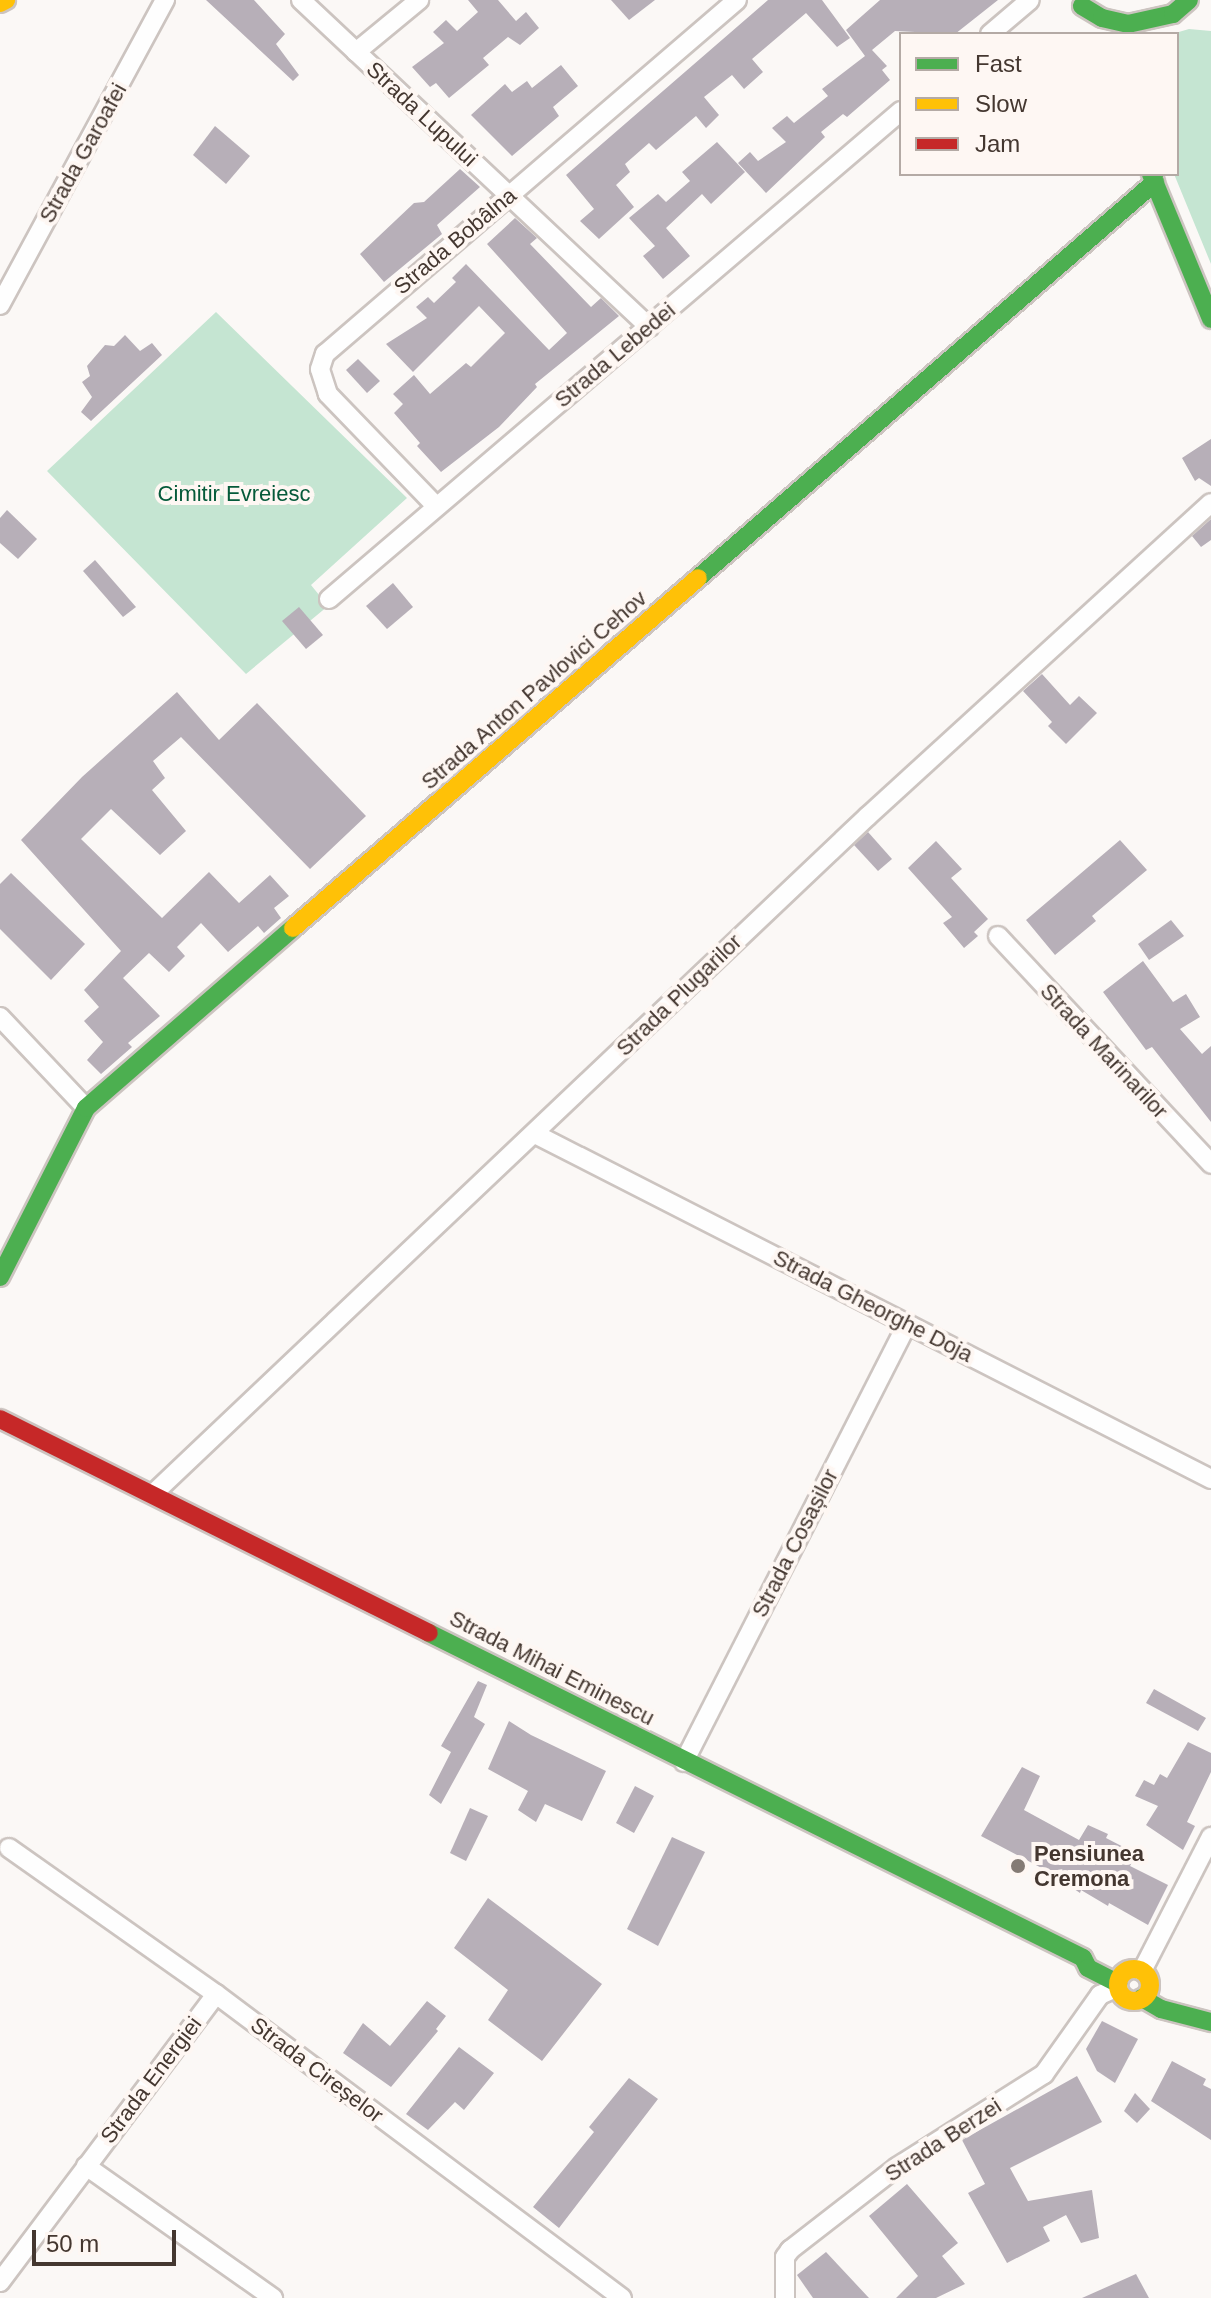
<!DOCTYPE html>
<meta charset="utf-8">
<style>
body{margin:0}
#map{position:relative;width:1211px;height:2298px;overflow:hidden;background:#fbf8f6;font-family:Arial,sans-serif}
div>[style]{position:absolute}
.green>*{inset:0;background:#c5e5d2}
.building>*{inset:0;background:#b7afb8}
.roads{filter:drop-shadow(2px 0 #ccc4c0) drop-shadow(-2px 0 #ccc4c0) drop-shadow(0 2px #ccc4c0) drop-shadow(0 -2px #ccc4c0)}
.street>*{height:18px;margin:-9px;padding:0 9px;transform-origin:9px;border-radius:9px;background:#fefefe}
.fast>*{height:18px;margin:-9px;padding:0 9px;transform-origin:9px;border-radius:9px;background:#4caf50}
.slow>*{height:18px;margin:-9px;padding:0 9px;transform-origin:9px;border-radius:9px;background:#ffc107}
.slow>.ring{margin:-9px;padding:0;box-sizing:content-box;background:none;border:18px solid #ffc107;border-radius:50%}
.jam>*{height:18px;margin:-9px;padding:0 9px;transform-origin:9px;border-radius:9px;background:#c62828}
.dots>*{width:22px;height:22px;translate:-50% -50%;box-sizing:border-box;border:4px solid #fef7f3;border-radius:50%}
span{translate:-50% -50%;white-space:nowrap;text-align:center;line-height:1.15;-webkit-text-stroke:8px #fef7f3;paint-order:stroke}
.street-label{font-size:22px;color:#443730}
.park-label{font-size:22px;color:#055a3a}
.poi-label{font-size:22px;color:#443730;font-weight:700}
.left{translate:0 -50%;text-align:left}
.legend{position:absolute;left:899px;top:32px;width:280px;height:144px;box-sizing:border-box;background:#fef7f3;border:2px solid #b4aaa5;margin:0;padding:10px 14px;list-style:none;font-size:24px;color:#443730}
.legend li{display:flex;align-items:center;gap:16px;height:40px}
.legend b{width:40px;border:2px solid #b4aaa5}
.scale{position:absolute;left:32px;top:2230px;width:144px;height:36px;box-sizing:border-box;border:4px solid #443730;border-top:0;padding-left:10px;font-size:24px;line-height:28px;white-space:nowrap;color:#443730;-webkit-text-stroke:6px #fef7f3;paint-order:stroke}
</style>
<div id="map">
<div class="green">
<div style="clip-path:polygon(1189px 29px,1211px 31px,1211px 264px,1174px 174px,1177px 174px,1177px 34px,1172px 34px)"></div>
<div style="clip-path:polygon(216px 312px,407px 498px,311px 585px,328px 606px,246px 674px,47px 471px)"></div>
</div>
<div class="building">
<div style="clip-path:polygon(206px 0,254px 0,285px 34px,276px 44px,299px 75px,293px 81px)"></div>
<div style="clip-path:polygon(468px 0,498px 0,516px 21px,526px 12px,539px 28px,520px 45px,508px 37px,483px 58px,489px 65px,449px 98px,436px 83px,430px 87px,412px 67px,444px 43px,433px 32px,446px 20px,457px 31px,478px 12px)"></div>
<div style="clip-path:polygon(611px 0,655px 0,629px 20px)"></div>
<div style="clip-path:polygon(768px 0,822px 0,850px 38px,837px 47px,806px 13px,752px 59px,763px 72px,744px 89px,732px 75px,704px 97px,719px 115px,706px 128px,696px 116px,656px 150px,649px 143px,625px 164px,630px 172px,616px 185px,634px 207px,599px 239px,580px 221px,594px 209px,566px 175px)"></div>
<div style="clip-path:polygon(880px 0,998px 0,955px 34px,895px 31px,872px 50px,887px 66px,882px 70px,890px 80px,847px 117px,843px 114px,821px 132px,825px 137px,766px 193px,738px 163px,750px 152px,758px 161px,786px 142px,772px 128px,787px 116px,794px 123px,828px 96px,822px 89px,865px 56px,846px 30px)"></div>
<div style="clip-path:polygon(561px 65px,578px 86px,553px 107px,559px 116px,512px 156px,471px 115px,505px 84px,512px 92px,527px 81px,532px 88px)"></div>
<div style="clip-path:polygon(215px 126px,250px 156px,226px 184px,193px 155px)"></div>
<div style="clip-path:polygon(717px 142px,745px 172px,711px 204px,702px 194px,666px 228px,690px 256px,663px 279px,643px 256px,655px 246px,629px 218px,658px 194px,666px 202px,690px 181px,682px 172px)"></div>
<div style="clip-path:polygon(460px 169px,480px 187px,437px 225px,442px 234px,384px 282px,360px 254px,414px 203px,424px 202px)"></div>
<div style="clip-path:polygon(515px 218px,537px 238px,530px 244px,591px 307px,601px 298px,619px 316px,535px 384px,537px 387px,499px 427px,441px 472px,417px 446px,420px 443px,394px 413px,403px 404px,393px 394px,414px 375px,430px 394px,466px 363px,471px 367px,505px 333px,479px 306px,413px 372px,386px 344px,427px 318px,416px 307px,428px 297px,434px 303px,456px 282px,452px 278px,466px 264px,549px 350px,567px 333px,487px 244px)"></div>
<div style="clip-path:polygon(125px 335px,140px 351px,152px 343px,162px 355px,91px 421px,81px 412px,92px 397px,82px 382px,90px 376px,87px 366px,105px 345px,114px 346px)"></div>
<div style="clip-path:polygon(358px 359px,380px 381px,367px 393px,346px 370px)"></div>
<div style="clip-path:polygon(1211px 439px,1211px 486px,1199px 478px,1195px 481px,1182px 458px)"></div>
<div style="clip-path:polygon(7px 510px,37px 539px,18px 559px,0 543px,0 518px)"></div>
<div style="clip-path:polygon(1211px 519px,1211px 540px,1201px 547px,1192px 536px)"></div>
<div style="clip-path:polygon(95px 560px,136px 607px,123px 617px,83px 571px)"></div>
<div style="clip-path:polygon(393px 583px,413px 607px,387px 629px,366px 606px)"></div>
<div style="clip-path:polygon(299px 607px,323px 635px,306px 649px,282px 621px)"></div>
<div style="clip-path:polygon(1042px 674px,1070px 705px,1079px 696px,1097px 713px,1066px 744px,1048px 726px,1052px 722px,1023px 691px)"></div>
<div style="clip-path:polygon(177px 692px,219px 740px,257px 703px,366px 816px,310px 869px,181px 737px,153px 761px,165px 778px,152px 790px,186px 831px,160px 855px,111px 809px,81px 839px,162px 918px,209px 872px,239px 903px,270px 875px,289px 896px,274px 908px,281px 918px,264px 933px,258px 926px,228px 952px,201px 923px,177px 947px,185px 956px,169px 972px,149px 953px,123px 978px,160px 1016px,128px 1043px,132px 1047px,101px 1074px,87px 1060px,103px 1042px,84px 1021px,99px 1007px,84px 990px,121px 951px,21px 840px,82px 777px)"></div>
<div style="clip-path:polygon(868px 832px,892px 859px,878px 871px,854px 845px)"></div>
<div style="clip-path:polygon(1120px 840px,1147px 870px,1092px 916px,1096px 921px,1055px 955px,1026px 920px)"></div>
<div style="clip-path:polygon(936px 841px,962px 869px,951px 878px,988px 919px,974px 932px,978px 936px,964px 948px,943px 923px,952px 917px,908px 868px)"></div>
<div style="clip-path:polygon(11px 873px,85px 944px,51px 980px,0 929px,0 884px)"></div>
<div style="clip-path:polygon(1171px 920px,1184px 936px,1149px 960px,1138px 944px)"></div>
<div style="clip-path:polygon(1143px 961px,1173px 1002px,1186px 994px,1200px 1017px,1180px 1029px,1202px 1054px,1211px 1046px,1211px 1122px,1152px 1047px,1146px 1050px,1103px 992px)"></div>
<div style="clip-path:polygon(478px 1681px,487px 1685px,474px 1717px,485px 1724px,441px 1804px,429px 1795px,451px 1752px,441px 1746px)"></div>
<div style="clip-path:polygon(1154px 1689px,1206px 1718px,1198px 1731px,1146px 1703px)"></div>
<div style="clip-path:polygon(509px 1721px,531px 1735px,606px 1771px,582px 1821px,545px 1804px,536px 1822px,518px 1810px,528px 1791px,488px 1769px)"></div>
<div style="clip-path:polygon(1188px 1742px,1211px 1753px,1211px 1772px,1187px 1822px,1195px 1826px,1183px 1850px,1146px 1825px,1158px 1806px,1135px 1796px,1144px 1780px,1154px 1785px,1160px 1774px,1167px 1778px)"></div>
<div style="clip-path:polygon(1022px 1767px,1040px 1776px,1024px 1810px,1079px 1840px,1088px 1825px,1108px 1834px,1106px 1838px,1137px 1854px,1130px 1866px,1168px 1885px,1148px 1925px,1109px 1903px,1108px 1906px,1081px 1890px,1080px 1893px,1051px 1873px,981px 1836px)"></div>
<div style="clip-path:polygon(635px 1786px,654px 1796px,634px 1833px,616px 1823px)"></div>
<div style="clip-path:polygon(470px 1808px,488px 1816px,466px 1861px,450px 1853px)"></div>
<div style="clip-path:polygon(672px 1837px,705px 1852px,658px 1946px,627px 1929px)"></div>
<div style="clip-path:polygon(488px 1898px,602px 1984px,542px 2061px,488px 2020px,508px 1990px,454px 1948px)"></div>
<div style="clip-path:polygon(427px 2001px,446px 2016px,436px 2029px,438px 2031px,391px 2087px,343px 2053px,363px 2023px,390px 2046px)"></div>
<div style="clip-path:polygon(1102px 2021px,1138px 2039px,1115px 2083px,1097px 2071px,1086px 2049px)"></div>
<div style="clip-path:polygon(459px 2047px,494px 2073px,464px 2110px,455px 2102px,428px 2130px,406px 2114px)"></div>
<div style="clip-path:polygon(1172px 2061px,1206px 2079px,1203px 2085px,1211px 2089px,1211px 2140px,1151px 2101px)"></div>
<div style="clip-path:polygon(1077px 2076px,1102px 2122px,1010px 2168px,1028px 2201px,1092px 2190px,1099px 2238px,1081px 2243px,1066px 2215px,1043px 2227px,1050px 2241px,1007px 2263px,968px 2193px,985px 2184px,962px 2140px)"></div>
<div style="clip-path:polygon(629px 2078px,658px 2099px,559px 2228px,533px 2207px,594px 2132px,589px 2127px)"></div>
<div style="clip-path:polygon(1135px 2093px,1150px 2109px,1137px 2123px,1124px 2111px)"></div>
<div style="clip-path:polygon(907px 2184px,958px 2243px,942px 2256px,965px 2284px,936px 2298px,896px 2298px,918px 2276px,869px 2216px)"></div>
<div style="clip-path:polygon(826px 2252px,869px 2298px,813px 2298px,797px 2275px)"></div>
<div style="clip-path:polygon(1136px 2274px,1149px 2298px,1082px 2298px)"></div>
</div>
<div class="roads">
<div class="street">
<div style="left:301px;top:0;width:478px;rotate:43.2deg"></div>
<div style="left:990px;top:34px;width:52px;rotate:-40.4deg"></div>
<div style="left:356px;top:52px;width:82px;rotate:-39.5deg"></div>
<div style="left:0;top:305px;width:347px;rotate:-61.6deg"></div>
<div style="left:436px;top:506px;width:156px;rotate:-134deg"></div>
<div style="left:328px;top:394px;width:26px;rotate:-108deg"></div>
<div style="left:320px;top:369px;width:16px;rotate:-72deg"></div>
<div style="left:325px;top:354px;width:543px;rotate:-40.67deg"></div>
<div style="left:329px;top:599px;width:752px;rotate:-40.47deg"></div>
<div style="left:998px;top:936px;width:312px;rotate:46.9deg"></div>
<div style="left:0;top:1017px;width:125px;rotate:46.6deg"></div>
<div style="left:535px;top:1134px;width:759px;rotate:27.04deg"></div>
<div style="left:153px;top:1494px;width:985px;rotate:-43.48deg"></div>
<div style="left:868px;top:816px;width:464px;rotate:-42.4deg"></div>
<div style="left:684px;top:1762px;width:492px;rotate:-63deg"></div>
<div style="left:9px;top:1848px;width:253px;rotate:35.2deg"></div>
<div style="left:216px;top:1994px;width:507px;rotate:36.82deg"></div>
<div style="left:1142px;top:1971px;width:151px;rotate:-62.8deg"></div>
<div style="left:86px;top:2166px;width:229px;rotate:35.2deg"></div>
<div style="left:0;top:2282px;width:360px;rotate:-53.1deg"></div>
<div style="left:785px;top:2298px;width:41px;rotate:-90deg"></div>
<div style="left:785px;top:2257px;width:9px;rotate:-54deg"></div>
<div style="left:790px;top:2250px;width:135px;rotate:-37.8deg"></div>
<div style="left:897px;top:2167px;width:174px;rotate:-32.3deg"></div>
<div style="left:1044px;top:2074px;width:97px;rotate:-54.7deg"></div>
<div style="left:1100px;top:1995px;width:20px;rotate:-24deg"></div>
</div>
<div class="fast">
<div style="left:1082px;top:6px;width:23px;rotate:31deg"></div>
<div style="left:1102px;top:18px;width:27px;rotate:13deg"></div>
<div style="left:1128px;top:24px;width:46px;rotate:-12.5deg"></div>
<div style="left:1173px;top:14px;width:21px;rotate:-41deg"></div>
<div style="left:1151px;top:174px;width:157px;rotate:67.5deg"></div>
<div style="left:698px;top:578px;width:605px;rotate:-40.91deg"></div>
<div style="left:0;top:1277px;width:190px;rotate:-63deg"></div>
<div style="left:86px;top:1108px;width:274px;rotate:-41deg"></div>
<div style="left:429px;top:1633px;width:730px;rotate:26.42deg"></div>
<div style="left:1083px;top:1958px;width:11px;rotate:63deg"></div>
<div style="left:1088px;top:1968px;width:34px;rotate:27deg"></div>
<div style="left:1142px;top:1998px;width:22px;rotate:30deg"></div>
<div style="left:1161px;top:2009px;width:52px;rotate:14.6deg"></div>
</div>
<div class="slow">
<div style="left:0;top:3px;width:7px;rotate:-27deg"></div>
<div style="left:293px;top:928px;width:535px;rotate:-40.83deg"></div>
<div class="ring" style="left:1118px;top:1969px;width:14px;height:14px"></div>
</div>
<div class="jam">
<div style="left:0;top:1419px;width:479px;rotate:26.5deg"></div>
</div>
</div>
<div class="dots">
<div style="left:1018px;top:1866px;background:#847b75"></div>
</div>
<div class="street-label">
<span style="left:422px;top:114px;rotate:43deg">Strada Lupului</span>
<span style="left:83px;top:153px;rotate:-61deg">Strada Garoafei</span>
<span style="left:455px;top:241px;rotate:-40deg">Strada Bobâlna</span>
<span style="left:615px;top:355px;rotate:-40deg">Strada Lebedei</span>
<span style="left:534px;top:690px;rotate:-41deg">Strada Anton Pavlovici Cehov</span>
<span style="left:679px;top:995px;rotate:-44deg">Strada Plugarilor</span>
<span style="left:1104px;top:1051px;rotate:47deg">Strada Marinarilor</span>
<span style="left:873px;top:1306px;rotate:27deg">Strada Gheorghe Doja</span>
<span style="left:795px;top:1543px;rotate:-63deg">Strada Cosașilor</span>
<span style="left:552px;top:1668px;rotate:27deg">Strada Mihai Eminescu</span>
<span style="left:317px;top:2070px;rotate:37deg">Strada Cireșelor</span>
<span style="left:151px;top:2080px;rotate:-53deg">Strada Energiei</span>
<span style="left:943px;top:2140px;rotate:-33deg">Strada Berzei</span>
</div>
<div class="park-label">
<span style="left:234px;top:494px">Cimitir Evreiesc</span>
</div>
<div class="poi-label">
<span class="left" style="left:1034px;top:1866px">Pensiunea<br>Cremona</span>
</div>
<ul class="legend">
<li><b style="height:10px;background:#4caf50"></b>Fast</li>
<li><b style="height:10px;background:#ffc107"></b>Slow</li>
<li><b style="height:10px;background:#c62828"></b>Jam</li>
</ul>
<div class="scale">50 m</div>
</div>
